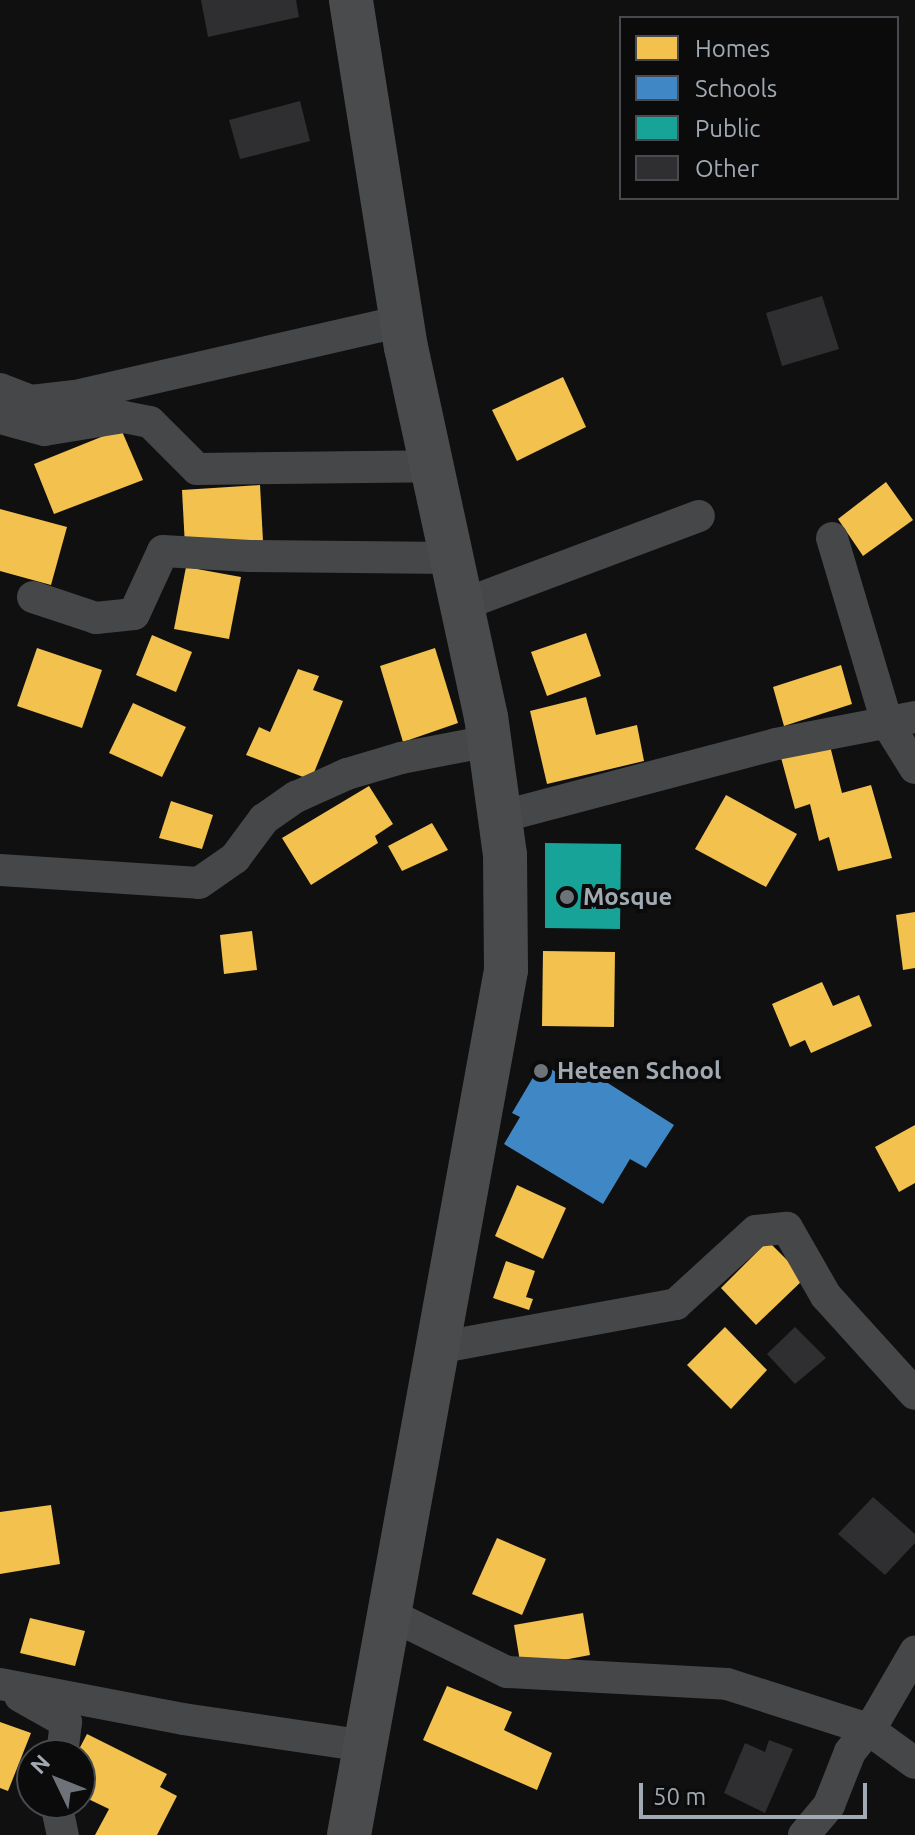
<!DOCTYPE html>
<style>
body{margin:0}
#map{position:relative;width:915px;height:1835px;overflow:hidden;background:#101011;font-family:Ubuntu,sans-serif}
div>[style]{position:absolute}
.homes>*{inset:0;background:#f2c14e}
.schools>*{inset:0;background:#3f88c5}
.public>*{inset:0;background:#17a398}
.building>*{inset:0;background:#2f2f31}
.street>*{height:32px;margin:-16px;padding:0 16px;transform-origin:16px;border-radius:16px;background:#454749}
.secondary>*{height:44px;margin:-22px;padding:0 22px;transform-origin:22px;border-radius:22px;background:#494b4d}
.dots>*{width:22px;height:22px;translate:-50% -50%;box-sizing:border-box;border:4px solid #0b0b0c;border-radius:50%}
span{translate:-50% -50%;white-space:nowrap;text-align:center;line-height:1.15;-webkit-text-stroke:8px #0b0b0c;paint-order:stroke}
.poi-label{font-size:24px;color:#a1a9b2;font-weight:700}
.left{translate:0 -50%;text-align:left}
.legend{position:absolute;left:619px;top:16px;width:280px;height:184px;box-sizing:border-box;background:#0b0b0c;border:2px solid #474a4e;margin:0;padding:10px 14px;list-style:none;font-size:24px;color:#a1a9b2}
.legend li{display:flex;align-items:center;gap:16px;height:40px}
.legend b{width:40px;border:2px solid #474a4e}
.north{position:absolute;left:16px;top:1739px;width:80px;height:80px;box-sizing:border-box;background:#0b0b0c;border:2px solid #474a4e;border-radius:50%;rotate:313deg;font-size:22px;font-weight:700;line-height:32px;text-align:center;color:#a1a9b2}
.north::after{content:'';display:block;margin:auto;width:28px;height:36px;background:#6e737a;clip-path:polygon(50% 0,100% 100%,50% 72%,0 100%)}
.scale{position:absolute;left:639px;top:1783px;width:228px;height:36px;box-sizing:border-box;border:4px solid #a1a9b2;border-top:0;padding-left:10px;font-size:24px;line-height:28px;white-space:nowrap;color:#a1a9b2;-webkit-text-stroke:6px #0b0b0c;paint-order:stroke}
</style>
<div id="map">
<div class="homes">
<div style="clip-path:polygon(563px 377px,586px 427px,517px 461px,492px 410px)"></div>
<div style="clip-path:polygon(121px 429px,143px 480px,54px 514px,34px 464px)"></div>
<div style="clip-path:polygon(886px 482px,913px 520px,863px 556px,838px 519px)"></div>
<div style="clip-path:polygon(260px 485px,263px 541px,185px 546px,182px 490px)"></div>
<div style="clip-path:polygon(0 509px,67px 527px,51px 585px,0 571px)"></div>
<div style="clip-path:polygon(186px 567px,241px 577px,229px 639px,174px 629px)"></div>
<div style="clip-path:polygon(586px 633px,601px 676px,547px 696px,531px 652px)"></div>
<div style="clip-path:polygon(152px 635px,192px 652px,176px 692px,136px 675px)"></div>
<div style="clip-path:polygon(37px 648px,102px 670px,82px 728px,17px 706px)"></div>
<div style="clip-path:polygon(435px 648px,458px 723px,403px 742px,380px 666px)"></div>
<div style="clip-path:polygon(841px 665px,852px 704px,784px 726px,773px 687px)"></div>
<div style="clip-path:polygon(298px 669px,319px 676px,313px 690px,343px 701px,311px 780px,246px 755px,259px 727px,270px 732px)"></div>
<div style="clip-path:polygon(586px 697px,596px 735px,637px 725px,644px 761px,547px 784px,530px 711px)"></div>
<div style="clip-path:polygon(133px 703px,186px 727px,162px 777px,109px 753px)"></div>
<div style="clip-path:polygon(829px 742px,842px 793px,871px 785px,892px 858px,838px 871px,829px 837px,819px 841px,810px 804px,795px 809px,780px 754px)"></div>
<div style="clip-path:polygon(369px 786px,393px 824px,375px 836px,378px 843px,311px 885px,282px 838px)"></div>
<div style="clip-path:polygon(726px 795px,797px 834px,766px 887px,695px 849px)"></div>
<div style="clip-path:polygon(171px 801px,213px 815px,202px 849px,159px 838px)"></div>
<div style="clip-path:polygon(432px 823px,448px 850px,402px 871px,388px 846px)"></div>
<div style="clip-path:polygon(915px 912px,915px 968px,903px 970px,896px 915px)"></div>
<div style="clip-path:polygon(252px 931px,257px 970px,224px 974px,220px 935px)"></div>
<div style="clip-path:polygon(543px 951px,615px 952px,614px 1027px,542px 1026px)"></div>
<div style="clip-path:polygon(822px 982px,833px 1006px,859px 995px,872px 1026px,811px 1053px,805px 1040px,790px 1047px,772px 1004px)"></div>
<div style="clip-path:polygon(915px 1125px,915px 1183px,899px 1192px,875px 1147px)"></div>
<div style="clip-path:polygon(517px 1185px,566px 1208px,543px 1259px,495px 1236px)"></div>
<div style="clip-path:polygon(768px 1241px,805px 1278px,756px 1325px,721px 1288px)"></div>
<div style="clip-path:polygon(506px 1261px,535px 1271px,526px 1297px,533px 1299px,529px 1310px,493px 1298px)"></div>
<div style="clip-path:polygon(725px 1327px,767px 1370px,731px 1409px,687px 1365px)"></div>
<div style="clip-path:polygon(51px 1505px,60px 1564px,0 1574px,0 1512px)"></div>
<div style="clip-path:polygon(497px 1538px,546px 1559px,522px 1615px,472px 1594px)"></div>
<div style="clip-path:polygon(583px 1613px,590px 1655px,521px 1668px,514px 1625px)"></div>
<div style="clip-path:polygon(30px 1618px,85px 1631px,75px 1666px,20px 1653px)"></div>
<div style="clip-path:polygon(447px 1686px,512px 1712px,504px 1730px,552px 1753px,537px 1790px,423px 1740px)"></div>
<div style="clip-path:polygon(0 1722px,31px 1733px,8px 1791px,0 1788px)"></div>
<div style="clip-path:polygon(87px 1734px,167px 1774px,160px 1787px,177px 1796px,157px 1835px,95px 1835px,109px 1809px,80px 1795px,80px 1755px,76px 1755px)"></div>
</div>
<div class="schools">
<div style="clip-path:polygon(541px 1064px,573px 1081px,581px 1066px,674px 1125px,646px 1168px,630px 1159px,603px 1204px,504px 1144px,520px 1117px,512px 1113px)"></div>
</div>
<div class="public">
<div style="clip-path:polygon(545px 843px,621px 844px,620px 929px,545px 928px)"></div>
</div>
<div class="building">
<div style="clip-path:polygon(201px 0,296px 0,299px 17px,208px 37px)"></div>
<div style="clip-path:polygon(300px 101px,310px 141px,240px 159px,229px 120px)"></div>
<div style="clip-path:polygon(822px 296px,839px 349px,782px 366px,766px 313px)"></div>
<div style="clip-path:polygon(795px 1327px,826px 1358px,795px 1384px,767px 1354px)"></div>
<div style="clip-path:polygon(873px 1497px,915px 1534px,915px 1543px,885px 1575px,838px 1534px)"></div>
<div style="clip-path:polygon(769px 1740px,793px 1749px,765px 1813px,724px 1793px,745px 1743px,765px 1752px)"></div>
</div>
<div class="street">
<div style="left:0;top:389px;width:33px;rotate:21deg"></div>
<div style="left:31px;top:401px;width:44px;rotate:-6.5deg"></div>
<div style="left:75px;top:396px;width:335px;rotate:-12.9deg"></div>
<div style="left:0;top:418px;width:46px;rotate:15.3deg"></div>
<div style="left:44px;top:430px;width:81px;rotate:-9.2deg"></div>
<div style="left:124px;top:417px;width:26px;rotate:11deg"></div>
<div style="left:150px;top:422px;width:66px;rotate:45deg"></div>
<div style="left:197px;top:469px;width:235px;rotate:-0.7deg"></div>
<div style="left:832px;top:538px;width:193px;rotate:73.4deg"></div>
<div style="left:887px;top:723px;width:53px;rotate:58.1deg"></div>
<div style="left:33px;top:597px;width:66px;rotate:18.4deg"></div>
<div style="left:96px;top:618px;width:38px;rotate:-6deg"></div>
<div style="left:134px;top:614px;width:69px;rotate:-65.3deg"></div>
<div style="left:163px;top:551px;width:87px;rotate:3.3deg"></div>
<div style="left:250px;top:556px;width:201px;rotate:0.6deg"></div>
<div style="left:462px;top:605px;width:253px;rotate:-20.6deg"></div>
<div style="left:500px;top:817px;width:285px;rotate:-14.8deg"></div>
<div style="left:776px;top:744px;width:142px;rotate:-11deg"></div>
<div style="left:0;top:870px;width:199px;rotate:3.7deg"></div>
<div style="left:199px;top:883px;width:44px;rotate:-34.8deg"></div>
<div style="left:235px;top:858px;width:49px;rotate:-53.4deg"></div>
<div style="left:264px;top:819px;width:39px;rotate:-35deg"></div>
<div style="left:296px;top:797px;width:56px;rotate:-24.3deg"></div>
<div style="left:347px;top:774px;width:56px;rotate:-16.5deg"></div>
<div style="left:401px;top:758px;width:90px;rotate:-10.9deg"></div>
<div style="left:437px;top:1348px;width:243px;rotate:-10.4deg"></div>
<div style="left:676px;top:1304px;width:108px;rotate:-42.4deg"></div>
<div style="left:756px;top:1231px;width:31px;rotate:-6deg"></div>
<div style="left:787px;top:1228px;width:78px;rotate:60.2deg"></div>
<div style="left:826px;top:1296px;width:132px;rotate:47.8deg"></div>
<div style="left:389px;top:1614px;width:131px;rotate:26.2deg"></div>
<div style="left:507px;top:1672px;width:220px;rotate:3.1deg"></div>
<div style="left:727px;top:1684px;width:148px;rotate:17.7deg"></div>
<div style="left:868px;top:1729px;width:58px;rotate:35.9deg"></div>
<div style="left:0;top:1684px;width:186px;rotate:10.8deg"></div>
<div style="left:183px;top:1719px;width:184px;rotate:8.4deg"></div>
<div style="left:20px;top:1696px;width:53px;rotate:29.5deg"></div>
<div style="left:66px;top:1722px;width:33px;rotate:97deg"></div>
<div style="left:56px;top:1803px;width:33px;rotate:78deg"></div>
<div style="left:804px;top:1835px;width:39px;rotate:-50deg"></div>
<div style="left:829px;top:1805px;width:57px;rotate:-68.4deg"></div>
<div style="left:850px;top:1752px;width:42px;rotate:-51.8deg"></div>
<div style="left:876px;top:1719px;width:78px;rotate:-59.8deg"></div>
</div>
<div class="secondary">
<div style="left:349px;top:1835px;width:879px;rotate:-79.71deg"></div>
<div style="left:506px;top:970px;width:115px;rotate:-90.5deg"></div>
<div style="left:505px;top:855px;width:139px;rotate:-97.8deg"></div>
<div style="left:486px;top:717px;width:378px;rotate:-102.2deg"></div>
<div style="left:406px;top:348px;width:352px;rotate:-99deg"></div>
</div>
<div class="dots">
<div style="left:567px;top:897px;background:#6e737a"></div>
<div style="left:541px;top:1071px;background:#6e737a"></div>
</div>
<div class="poi-label">
<span class="left" style="left:583px;top:897px">Mosque</span>
<span class="left" style="left:557px;top:1071px">Heteen School</span>
</div>
<ul class="legend">
<li><b style="height:22px;background:#f2c14e"></b>Homes</li>
<li><b style="height:22px;background:#3f88c5"></b>Schools</li>
<li><b style="height:22px;background:#17a398"></b>Public</li>
<li><b style="height:22px;background:#2f2f31"></b>Other</li>
</ul>
<div class="north">N</div>
<div class="scale">50 m</div>
</div>
